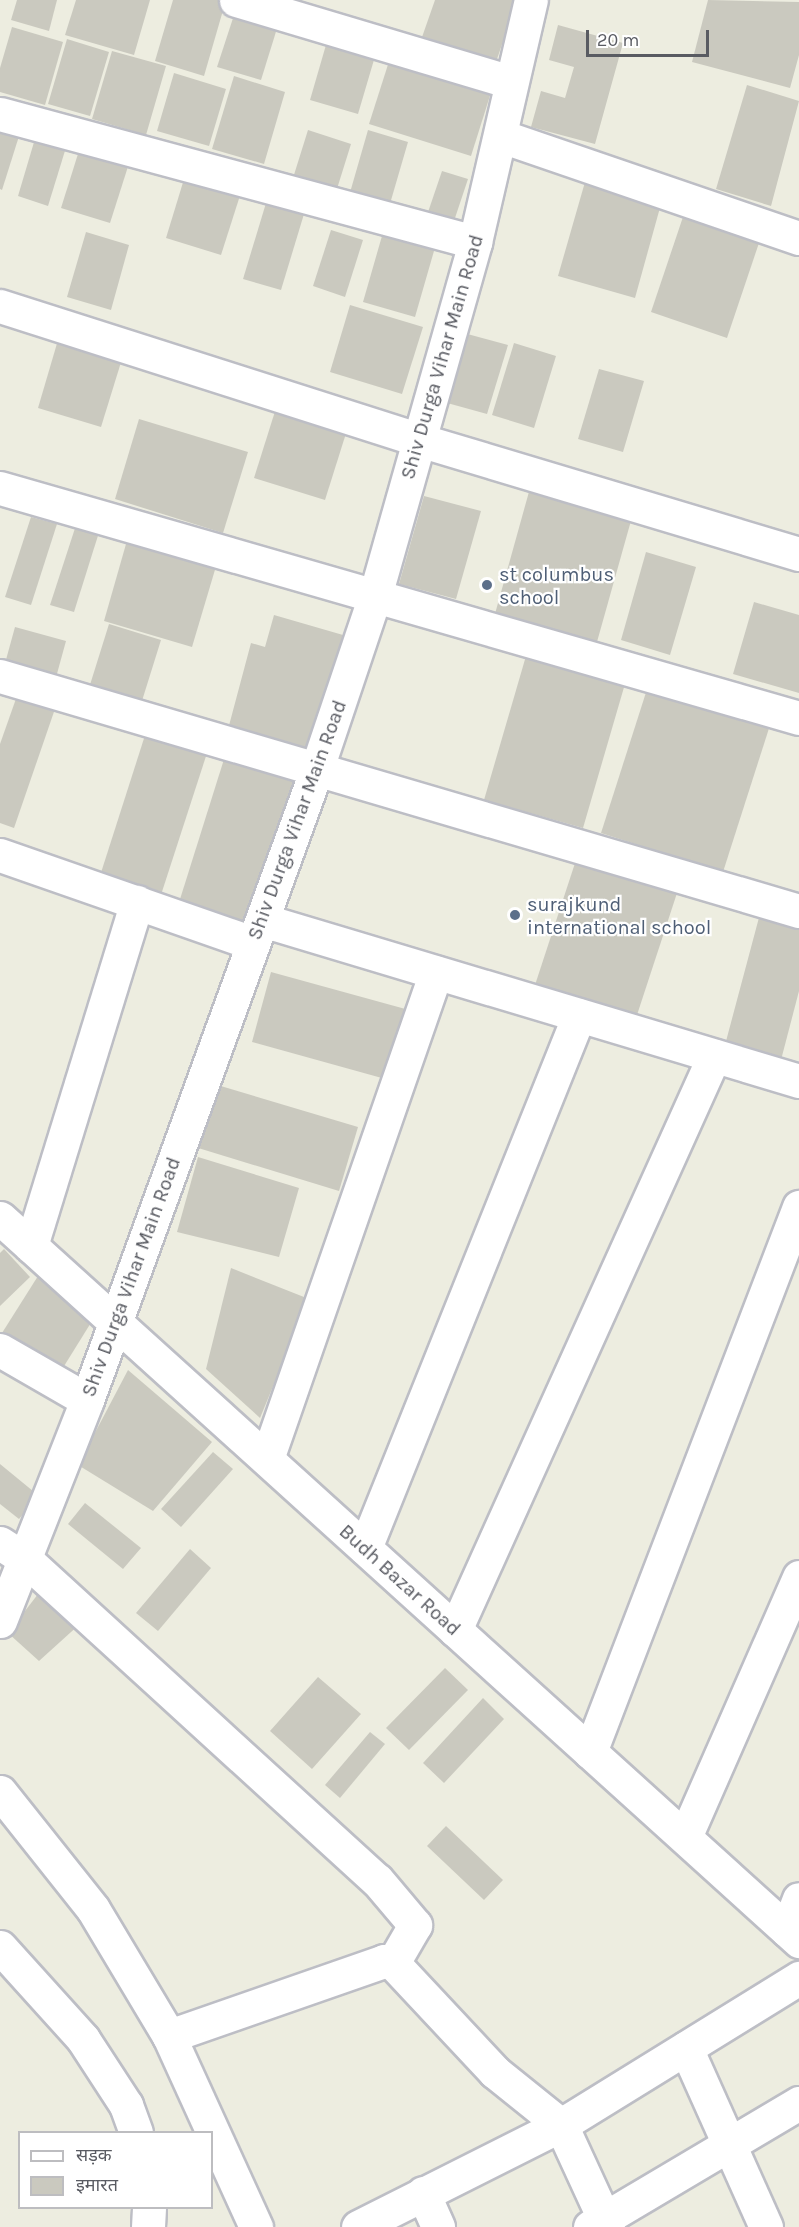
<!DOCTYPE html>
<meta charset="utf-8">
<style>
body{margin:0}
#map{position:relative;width:799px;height:2227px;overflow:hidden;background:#edede0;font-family:Karla,"Noto Sans Devanagari",sans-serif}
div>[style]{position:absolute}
.building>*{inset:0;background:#cac9bf}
.roads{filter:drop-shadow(2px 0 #bdbec5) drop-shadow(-2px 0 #bdbec5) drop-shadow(0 2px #bdbec5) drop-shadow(0 -2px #bdbec5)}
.minor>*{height:33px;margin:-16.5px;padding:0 16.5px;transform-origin:16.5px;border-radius:16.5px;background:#fff}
.dots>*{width:16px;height:16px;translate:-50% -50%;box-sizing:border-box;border:3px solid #fff;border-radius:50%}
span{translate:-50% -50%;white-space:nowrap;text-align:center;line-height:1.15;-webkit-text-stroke:4.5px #fff;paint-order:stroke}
.street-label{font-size:20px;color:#595b62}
.service-label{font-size:20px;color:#4e5e75}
.left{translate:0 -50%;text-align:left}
.legend{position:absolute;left:18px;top:2131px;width:195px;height:78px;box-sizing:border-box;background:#fff;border:2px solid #bdbdc0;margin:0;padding:8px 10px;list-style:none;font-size:18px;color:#595b62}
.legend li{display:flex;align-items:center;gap:12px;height:30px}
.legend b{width:30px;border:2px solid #bdbdc0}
.scale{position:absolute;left:586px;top:30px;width:123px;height:27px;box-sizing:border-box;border:3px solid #595b62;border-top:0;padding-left:8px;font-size:18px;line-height:21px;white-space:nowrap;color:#595b62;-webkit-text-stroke:4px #fff;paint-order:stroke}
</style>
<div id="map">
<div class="building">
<div style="clip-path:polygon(17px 0,57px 0,49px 31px,11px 20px)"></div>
<div style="clip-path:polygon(76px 0,150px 0,134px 55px,65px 35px)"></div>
<div style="clip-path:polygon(173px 0,226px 0,204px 76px,155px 61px)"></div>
<div style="clip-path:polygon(435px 0,517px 0,495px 65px,421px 40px)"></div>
<div style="clip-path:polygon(708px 0,799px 2px,799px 55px,790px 88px,692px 62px)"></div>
<div style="clip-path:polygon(236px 9px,279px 22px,261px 80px,217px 67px)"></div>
<div style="clip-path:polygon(558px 25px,623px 43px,595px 144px,531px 127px,541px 91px,565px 98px,574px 67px,549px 60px)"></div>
<div style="clip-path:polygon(12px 27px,63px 42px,45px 105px,0 92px,0 68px)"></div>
<div style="clip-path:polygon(328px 38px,376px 53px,358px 114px,310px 100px)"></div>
<div style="clip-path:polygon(67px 39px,109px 52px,90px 116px,48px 104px)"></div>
<div style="clip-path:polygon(112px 51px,166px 66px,146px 135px,92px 119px)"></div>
<div style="clip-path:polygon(392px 52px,494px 83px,471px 156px,369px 124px)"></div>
<div style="clip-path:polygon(174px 73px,226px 89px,209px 146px,157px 131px)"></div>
<div style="clip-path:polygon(234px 76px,285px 92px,264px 164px,212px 149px)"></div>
<div style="clip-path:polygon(747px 85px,799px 101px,771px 206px,716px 189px)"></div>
<div style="clip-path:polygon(0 127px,20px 133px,2px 190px,0 189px)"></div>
<div style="clip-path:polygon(308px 130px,351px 144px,336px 192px,293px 178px)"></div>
<div style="clip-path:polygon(368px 130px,408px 142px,387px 214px,347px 203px)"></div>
<div style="clip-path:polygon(37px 132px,68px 141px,48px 206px,18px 196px)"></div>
<div style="clip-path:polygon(83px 138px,132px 154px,110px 223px,61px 208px)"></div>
<div style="clip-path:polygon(188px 166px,244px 183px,221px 255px,166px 238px)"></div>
<div style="clip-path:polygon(442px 171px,468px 179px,451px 230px,425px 221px)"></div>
<div style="clip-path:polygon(585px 182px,661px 204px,635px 298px,558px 276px)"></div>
<div style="clip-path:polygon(266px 203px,304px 214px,281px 290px,243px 279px)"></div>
<div style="clip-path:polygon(687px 205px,763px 231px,727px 338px,651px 312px)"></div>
<div style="clip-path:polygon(384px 229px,436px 244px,415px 317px,363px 302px)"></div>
<div style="clip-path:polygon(331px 230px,363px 240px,345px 297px,313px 286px)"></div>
<div style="clip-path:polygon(86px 232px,129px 245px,111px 310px,67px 297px)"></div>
<div style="clip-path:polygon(350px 305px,423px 327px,402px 394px,330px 372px)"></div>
<div style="clip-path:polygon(460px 332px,508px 345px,487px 414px,440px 401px)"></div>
<div style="clip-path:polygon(58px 340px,122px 359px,101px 427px,38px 408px)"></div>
<div style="clip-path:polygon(514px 343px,556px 356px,534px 428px,492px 415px)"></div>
<div style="clip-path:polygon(599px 369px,644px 381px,623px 452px,578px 439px)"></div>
<div style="clip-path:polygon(277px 405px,348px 427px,325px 500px,254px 478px)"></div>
<div style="clip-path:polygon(139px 419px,248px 452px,223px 533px,115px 499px)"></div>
<div style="clip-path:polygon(532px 481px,634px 510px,595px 649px,493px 621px)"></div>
<div style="clip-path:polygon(424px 496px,481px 511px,456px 599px,399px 584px)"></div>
<div style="clip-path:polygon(31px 517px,57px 524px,31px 605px,5px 597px)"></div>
<div style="clip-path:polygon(78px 519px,101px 526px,74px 612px,50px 605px)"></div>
<div style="clip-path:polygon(128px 537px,217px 563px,192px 647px,104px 621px)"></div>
<div style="clip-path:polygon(646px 552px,696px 567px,670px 655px,621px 640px)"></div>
<div style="clip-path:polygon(754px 602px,799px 615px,799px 693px,733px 674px)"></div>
<div style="clip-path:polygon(274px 615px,343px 635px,309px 756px,227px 733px,251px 643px,265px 647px)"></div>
<div style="clip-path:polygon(109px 624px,161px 640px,141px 704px,89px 688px)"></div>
<div style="clip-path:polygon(15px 627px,66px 641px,55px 681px,4px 667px)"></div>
<div style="clip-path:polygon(528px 649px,627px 677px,583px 828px,484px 800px)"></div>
<div style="clip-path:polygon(649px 683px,771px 722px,723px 872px,601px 833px)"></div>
<div style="clip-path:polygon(18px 693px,56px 706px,14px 828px,0 823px,0 744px)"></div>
<div style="clip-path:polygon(147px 729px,208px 750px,159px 901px,98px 882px)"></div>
<div style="clip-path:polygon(225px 756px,297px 778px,249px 935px,176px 912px)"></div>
<div style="clip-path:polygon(578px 854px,679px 887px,635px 1021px,534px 988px)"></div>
<div style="clip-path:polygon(761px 910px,799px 920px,799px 991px,781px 1060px,725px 1045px)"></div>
<div style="clip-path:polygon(271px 972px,409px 1010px,389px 1080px,252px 1042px)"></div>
<div style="clip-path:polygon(214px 1084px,358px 1127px,339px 1191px,195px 1147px)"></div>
<div style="clip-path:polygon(198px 1157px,299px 1188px,279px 1257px,177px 1232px)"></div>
<div style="clip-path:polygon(4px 1249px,30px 1277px,0 1306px,0 1253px)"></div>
<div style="clip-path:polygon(231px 1268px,309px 1299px,260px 1418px,206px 1369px)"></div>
<div style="clip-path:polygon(38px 1276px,97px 1313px,61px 1371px,2px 1333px)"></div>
<div style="clip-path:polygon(128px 1370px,212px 1442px,153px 1511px,78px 1465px)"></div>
<div style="clip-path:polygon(213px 1452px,233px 1469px,181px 1527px,161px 1509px)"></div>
<div style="clip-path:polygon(0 1464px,39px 1496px,19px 1519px,0 1504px)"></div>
<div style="clip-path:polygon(85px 1503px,141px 1548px,123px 1569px,68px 1524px)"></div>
<div style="clip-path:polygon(190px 1549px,211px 1568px,158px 1631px,136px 1613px)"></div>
<div style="clip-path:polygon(45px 1585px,81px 1623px,39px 1661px,8px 1633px)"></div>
<div style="clip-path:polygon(445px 1668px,468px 1690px,409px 1750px,386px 1728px)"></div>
<div style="clip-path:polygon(318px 1677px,361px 1714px,312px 1769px,270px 1731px)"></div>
<div style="clip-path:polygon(483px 1698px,504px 1719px,444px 1783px,423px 1763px)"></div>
<div style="clip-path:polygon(370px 1732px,385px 1744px,340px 1798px,325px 1785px)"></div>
<div style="clip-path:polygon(446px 1826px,503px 1880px,484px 1900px,427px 1846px)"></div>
</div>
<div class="roads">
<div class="minor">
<div style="left:236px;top:0;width:287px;rotate:16.6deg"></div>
<div style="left:0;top:114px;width:492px;rotate:15.1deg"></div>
<div style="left:501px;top:136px;width:315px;rotate:18.9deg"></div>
<div style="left:0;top:306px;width:440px;rotate:17.7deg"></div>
<div style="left:419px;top:440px;width:397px;rotate:16.7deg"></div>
<div style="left:0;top:488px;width:831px;rotate:16.06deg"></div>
<div style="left:0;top:676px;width:833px;rotate:16.39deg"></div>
<div style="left:0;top:855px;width:268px;rotate:19.2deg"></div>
<div style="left:262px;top:920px;width:561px;rotate:16.69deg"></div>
<div style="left:0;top:1218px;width:1078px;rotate:42.14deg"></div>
<div style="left:31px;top:1246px;width:360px;rotate:-72.9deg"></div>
<div style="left:0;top:1350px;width:100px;rotate:29.9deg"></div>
<div style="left:267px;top:1459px;width:515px;rotate:-70.86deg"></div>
<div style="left:0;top:1543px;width:31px;rotate:33deg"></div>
<div style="left:26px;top:1560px;width:475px;rotate:42.4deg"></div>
<div style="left:377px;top:1880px;width:59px;rotate:49.8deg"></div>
<div style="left:415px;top:1925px;width:44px;rotate:120.1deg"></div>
<div style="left:365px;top:1548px;width:574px;rotate:-68.12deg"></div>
<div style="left:0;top:1621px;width:238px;rotate:-68.5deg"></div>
<div style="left:87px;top:1400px;width:669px;rotate:-69.99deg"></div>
<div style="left:316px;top:771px;width:185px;rotate:-71.4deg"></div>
<div style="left:375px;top:596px;width:368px;rotate:-74.2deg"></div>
<div style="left:475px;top:242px;width:248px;rotate:-77deg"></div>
<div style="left:455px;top:1630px;width:630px;rotate:-65.71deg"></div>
<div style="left:590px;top:1752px;width:584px;rotate:-69.02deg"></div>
<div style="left:0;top:1792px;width:149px;rotate:51.5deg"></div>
<div style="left:93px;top:1909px;width:148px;rotate:59.1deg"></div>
<div style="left:169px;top:2036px;width:210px;rotate:65.5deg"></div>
<div style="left:685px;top:1837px;width:284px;rotate:-66.3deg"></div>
<div style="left:787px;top:1930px;width:33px;rotate:-69deg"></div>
<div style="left:0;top:1947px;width:124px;rotate:47.9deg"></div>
<div style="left:83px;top:2039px;width:79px;rotate:56.9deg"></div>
<div style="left:126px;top:2105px;width:29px;rotate:70deg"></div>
<div style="left:169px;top:2036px;width:228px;rotate:-19.2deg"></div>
<div style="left:384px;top:1961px;width:9px;rotate:13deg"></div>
<div style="left:393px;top:1963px;width:149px;rotate:46.9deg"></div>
<div style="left:495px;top:2072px;width:85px;rotate:38.8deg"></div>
<div style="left:561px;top:2125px;width:112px;rotate:65.3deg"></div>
<div style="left:686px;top:2048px;width:196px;rotate:65.9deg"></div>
<div style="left:423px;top:2193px;width:37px;rotate:66deg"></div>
<div style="left:148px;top:2227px;width:19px;rotate:-87deg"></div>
<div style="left:358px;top:2227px;width:227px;rotate:-26.7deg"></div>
<div style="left:561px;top:2125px;width:280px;rotate:-31.7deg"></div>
<div style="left:590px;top:2227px;width:243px;rotate:-30.7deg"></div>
</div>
</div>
<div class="dots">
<div style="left:487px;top:585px;background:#5c6f8a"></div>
<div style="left:515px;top:915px;background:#5c6f8a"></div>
</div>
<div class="street-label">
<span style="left:442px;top:357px;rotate:-74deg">Shiv Durga Vihar Main Road</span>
<span style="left:297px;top:820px;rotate:-70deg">Shiv Durga Vihar Main Road</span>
<span style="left:131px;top:1277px;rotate:-70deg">Shiv Durga Vihar Main Road</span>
<span style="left:400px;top:1580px;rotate:42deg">Budh Bazar Road</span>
</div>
<div class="service-label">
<span class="left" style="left:499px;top:586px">st columbus<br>school</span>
<span class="left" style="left:527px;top:916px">surajkund<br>international school</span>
</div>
<ul class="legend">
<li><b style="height:8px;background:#fff"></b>सड़क</li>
<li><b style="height:16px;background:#cac9bf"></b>इमारत</li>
</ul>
<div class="scale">20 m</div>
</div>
